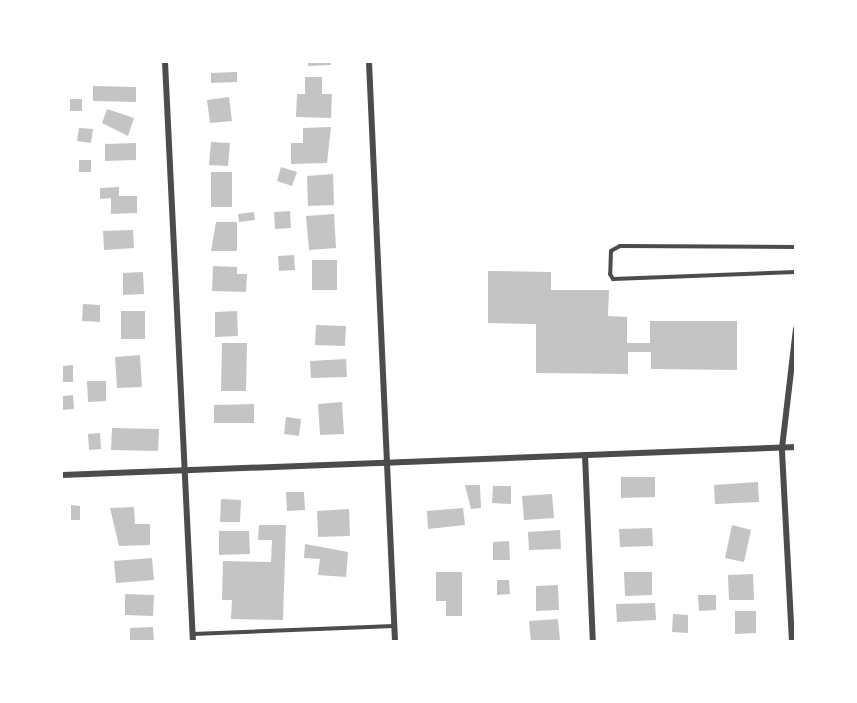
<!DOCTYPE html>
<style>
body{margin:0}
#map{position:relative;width:857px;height:703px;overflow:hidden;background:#fff;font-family:"PT Sans Narrow",sans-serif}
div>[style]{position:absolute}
.building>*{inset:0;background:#c4c4c4}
.service>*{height:4px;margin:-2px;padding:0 2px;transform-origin:2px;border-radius:2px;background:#4c4c4c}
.minor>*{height:6px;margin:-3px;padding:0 3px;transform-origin:3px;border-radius:3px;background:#4c4c4c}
span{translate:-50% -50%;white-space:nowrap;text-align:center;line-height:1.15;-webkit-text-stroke:4.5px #fff;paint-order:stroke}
.frame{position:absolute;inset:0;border:63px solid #fff;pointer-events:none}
</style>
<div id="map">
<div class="building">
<div style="clip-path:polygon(308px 62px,331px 62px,331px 65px,308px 66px)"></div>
<div style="clip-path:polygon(237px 72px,237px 82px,211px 83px,211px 73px)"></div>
<div style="clip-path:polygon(305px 77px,322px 77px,322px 94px,332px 94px,331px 118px,296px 117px,297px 94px,305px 94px)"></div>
<div style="clip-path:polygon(93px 86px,136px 87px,136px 102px,93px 101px)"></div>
<div style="clip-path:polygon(229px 97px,232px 121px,210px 123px,207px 100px)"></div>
<div style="clip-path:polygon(70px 99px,82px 99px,82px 111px,70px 111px)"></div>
<div style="clip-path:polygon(107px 109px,134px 118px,128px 136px,102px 123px)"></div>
<div style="clip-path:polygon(331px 127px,327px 163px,291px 164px,291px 143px,303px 143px,303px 128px)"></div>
<div style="clip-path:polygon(79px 128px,93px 129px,91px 143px,77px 141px)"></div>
<div style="clip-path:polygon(211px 142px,230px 143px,228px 166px,209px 165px)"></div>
<div style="clip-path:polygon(136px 143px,136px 160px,105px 161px,105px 144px)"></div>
<div style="clip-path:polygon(79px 160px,91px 160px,91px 172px,79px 172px)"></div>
<div style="clip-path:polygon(281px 167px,297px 172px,292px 186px,277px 181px)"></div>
<div style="clip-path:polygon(211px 172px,232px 172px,232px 207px,211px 207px)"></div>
<div style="clip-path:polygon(333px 174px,334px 205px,308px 206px,307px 176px)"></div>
<div style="clip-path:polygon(119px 187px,119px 196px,137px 196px,137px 213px,111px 214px,111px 198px,100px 199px,100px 188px)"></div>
<div style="clip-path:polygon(290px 211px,291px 228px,275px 229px,274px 212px)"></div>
<div style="clip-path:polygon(254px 212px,255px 220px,239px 222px,238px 214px)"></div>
<div style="clip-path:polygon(334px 214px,336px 248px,309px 250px,306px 216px)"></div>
<div style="clip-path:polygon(216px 222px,237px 222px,237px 251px,211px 251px)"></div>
<div style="clip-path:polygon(133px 230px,134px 248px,104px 250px,103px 231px)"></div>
<div style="clip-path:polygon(294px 255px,295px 270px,279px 271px,278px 256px)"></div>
<div style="clip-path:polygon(312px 260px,337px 260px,337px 290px,312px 290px)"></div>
<div style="clip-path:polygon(213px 266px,237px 267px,237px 274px,247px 274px,246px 292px,212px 291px)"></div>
<div style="clip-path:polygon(488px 271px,551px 272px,551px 290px,609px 290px,608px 316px,627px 317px,627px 343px,650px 343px,650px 321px,737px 321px,737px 370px,651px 369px,651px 352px,628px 352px,628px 374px,536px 373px,536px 324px,488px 323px)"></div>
<div style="clip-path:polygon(143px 272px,144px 294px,123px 295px,123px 273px)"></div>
<div style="clip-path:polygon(83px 304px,100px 305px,100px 322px,82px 321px)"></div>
<div style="clip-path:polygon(121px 311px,145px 311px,145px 339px,121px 339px)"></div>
<div style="clip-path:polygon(237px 311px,238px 336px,215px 337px,215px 312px)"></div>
<div style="clip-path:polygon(316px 325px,346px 326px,345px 346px,315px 345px)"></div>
<div style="clip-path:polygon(222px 343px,247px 343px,246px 391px,221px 391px)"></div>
<div style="clip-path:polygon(140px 355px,142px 387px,117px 388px,115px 357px)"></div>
<div style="clip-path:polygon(346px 359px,347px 377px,311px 378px,310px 361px)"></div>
<div style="clip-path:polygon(73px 365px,73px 382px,62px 382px,62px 366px)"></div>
<div style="clip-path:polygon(87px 381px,106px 381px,106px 401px,88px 402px)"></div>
<div style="clip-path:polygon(73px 395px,74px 409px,62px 410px,62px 396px)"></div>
<div style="clip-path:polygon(342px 402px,344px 434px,320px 435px,318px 404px)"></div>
<div style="clip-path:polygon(254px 404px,254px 423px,214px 423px,214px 405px)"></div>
<div style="clip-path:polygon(286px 417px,301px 419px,299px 436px,284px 434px)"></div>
<div style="clip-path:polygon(112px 428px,159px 429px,158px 451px,111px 450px)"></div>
<div style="clip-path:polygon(100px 433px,101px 449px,89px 450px,88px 434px)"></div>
<div style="clip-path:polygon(621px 477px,655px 477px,655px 497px,621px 498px)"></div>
<div style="clip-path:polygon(758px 482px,759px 502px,715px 504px,714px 485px)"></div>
<div style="clip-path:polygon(465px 485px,480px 485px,481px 508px,471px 509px)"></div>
<div style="clip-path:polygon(493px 486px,511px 486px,511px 504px,492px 503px)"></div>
<div style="clip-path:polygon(286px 492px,304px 492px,305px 510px,287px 511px)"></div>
<div style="clip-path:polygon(552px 494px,554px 518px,524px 520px,522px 496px)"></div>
<div style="clip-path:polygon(221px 499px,241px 500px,240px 522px,220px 522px)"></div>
<div style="clip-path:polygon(71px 505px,80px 506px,80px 520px,71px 520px)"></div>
<div style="clip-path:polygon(134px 507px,135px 524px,150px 524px,150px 545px,119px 546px,110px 508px)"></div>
<div style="clip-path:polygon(463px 508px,465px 525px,428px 529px,427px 511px)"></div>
<div style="clip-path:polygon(349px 509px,350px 536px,318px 537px,317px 511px)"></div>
<div style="clip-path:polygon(259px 525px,286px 525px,283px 620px,231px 619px,232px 600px,222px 600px,223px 561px,271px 562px,272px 540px,258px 540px)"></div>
<div style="clip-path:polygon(732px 525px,751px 530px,744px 562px,725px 558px)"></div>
<div style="clip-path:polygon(652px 528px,653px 546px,620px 547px,619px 529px)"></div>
<div style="clip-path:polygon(560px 530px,561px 549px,529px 550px,528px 532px)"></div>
<div style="clip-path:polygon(219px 531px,249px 531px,250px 554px,219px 555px)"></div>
<div style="clip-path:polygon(509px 541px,510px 560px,493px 560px,493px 542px)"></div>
<div style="clip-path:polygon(305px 544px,348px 552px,346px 577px,318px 575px,320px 559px,304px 558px)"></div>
<div style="clip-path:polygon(152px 558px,154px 580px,116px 583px,114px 561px)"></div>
<div style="clip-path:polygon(436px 572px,462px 572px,462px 616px,446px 616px,446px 601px,436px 601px)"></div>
<div style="clip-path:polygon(624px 572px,652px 572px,652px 595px,625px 596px)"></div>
<div style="clip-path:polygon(753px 574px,754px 600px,729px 600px,728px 575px)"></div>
<div style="clip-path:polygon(497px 580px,509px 580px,510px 594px,497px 595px)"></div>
<div style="clip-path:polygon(558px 585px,559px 610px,536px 611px,536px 586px)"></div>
<div style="clip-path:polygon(125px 594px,154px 595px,153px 616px,125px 615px)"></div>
<div style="clip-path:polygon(698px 595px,716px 595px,716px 610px,699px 611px)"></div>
<div style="clip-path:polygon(655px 603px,656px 620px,617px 622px,616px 604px)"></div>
<div style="clip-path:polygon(735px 611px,756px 611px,756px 633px,735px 634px)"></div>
<div style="clip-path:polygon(673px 614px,688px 615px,688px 633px,672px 632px)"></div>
<div style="clip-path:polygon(558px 619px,560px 641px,531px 642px,529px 621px)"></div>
<div style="clip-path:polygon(153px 627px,154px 642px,130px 642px,130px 628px)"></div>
</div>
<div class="service">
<div style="left:796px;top:247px;width:176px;rotate:-179.7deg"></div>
<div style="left:620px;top:246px;width:10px;rotate:151deg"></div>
<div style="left:611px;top:251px;width:23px;rotate:92deg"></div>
<div style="left:610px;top:274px;width:6px;rotate:59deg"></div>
<div style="left:613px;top:279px;width:183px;rotate:-2.2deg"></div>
<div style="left:193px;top:634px;width:201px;rotate:-2.3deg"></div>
</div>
<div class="minor">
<div style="left:165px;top:62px;width:581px;rotate:87.24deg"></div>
<div style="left:369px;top:62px;width:581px;rotate:87.43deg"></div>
<div style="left:585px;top:455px;width:187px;rotate:87.6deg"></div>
<div style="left:62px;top:475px;width:735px;rotate:-2.18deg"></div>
<div style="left:792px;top:642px;width:194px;rotate:-93deg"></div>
<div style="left:782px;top:448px;width:120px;rotate:-83.3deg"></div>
</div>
<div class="frame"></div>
</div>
